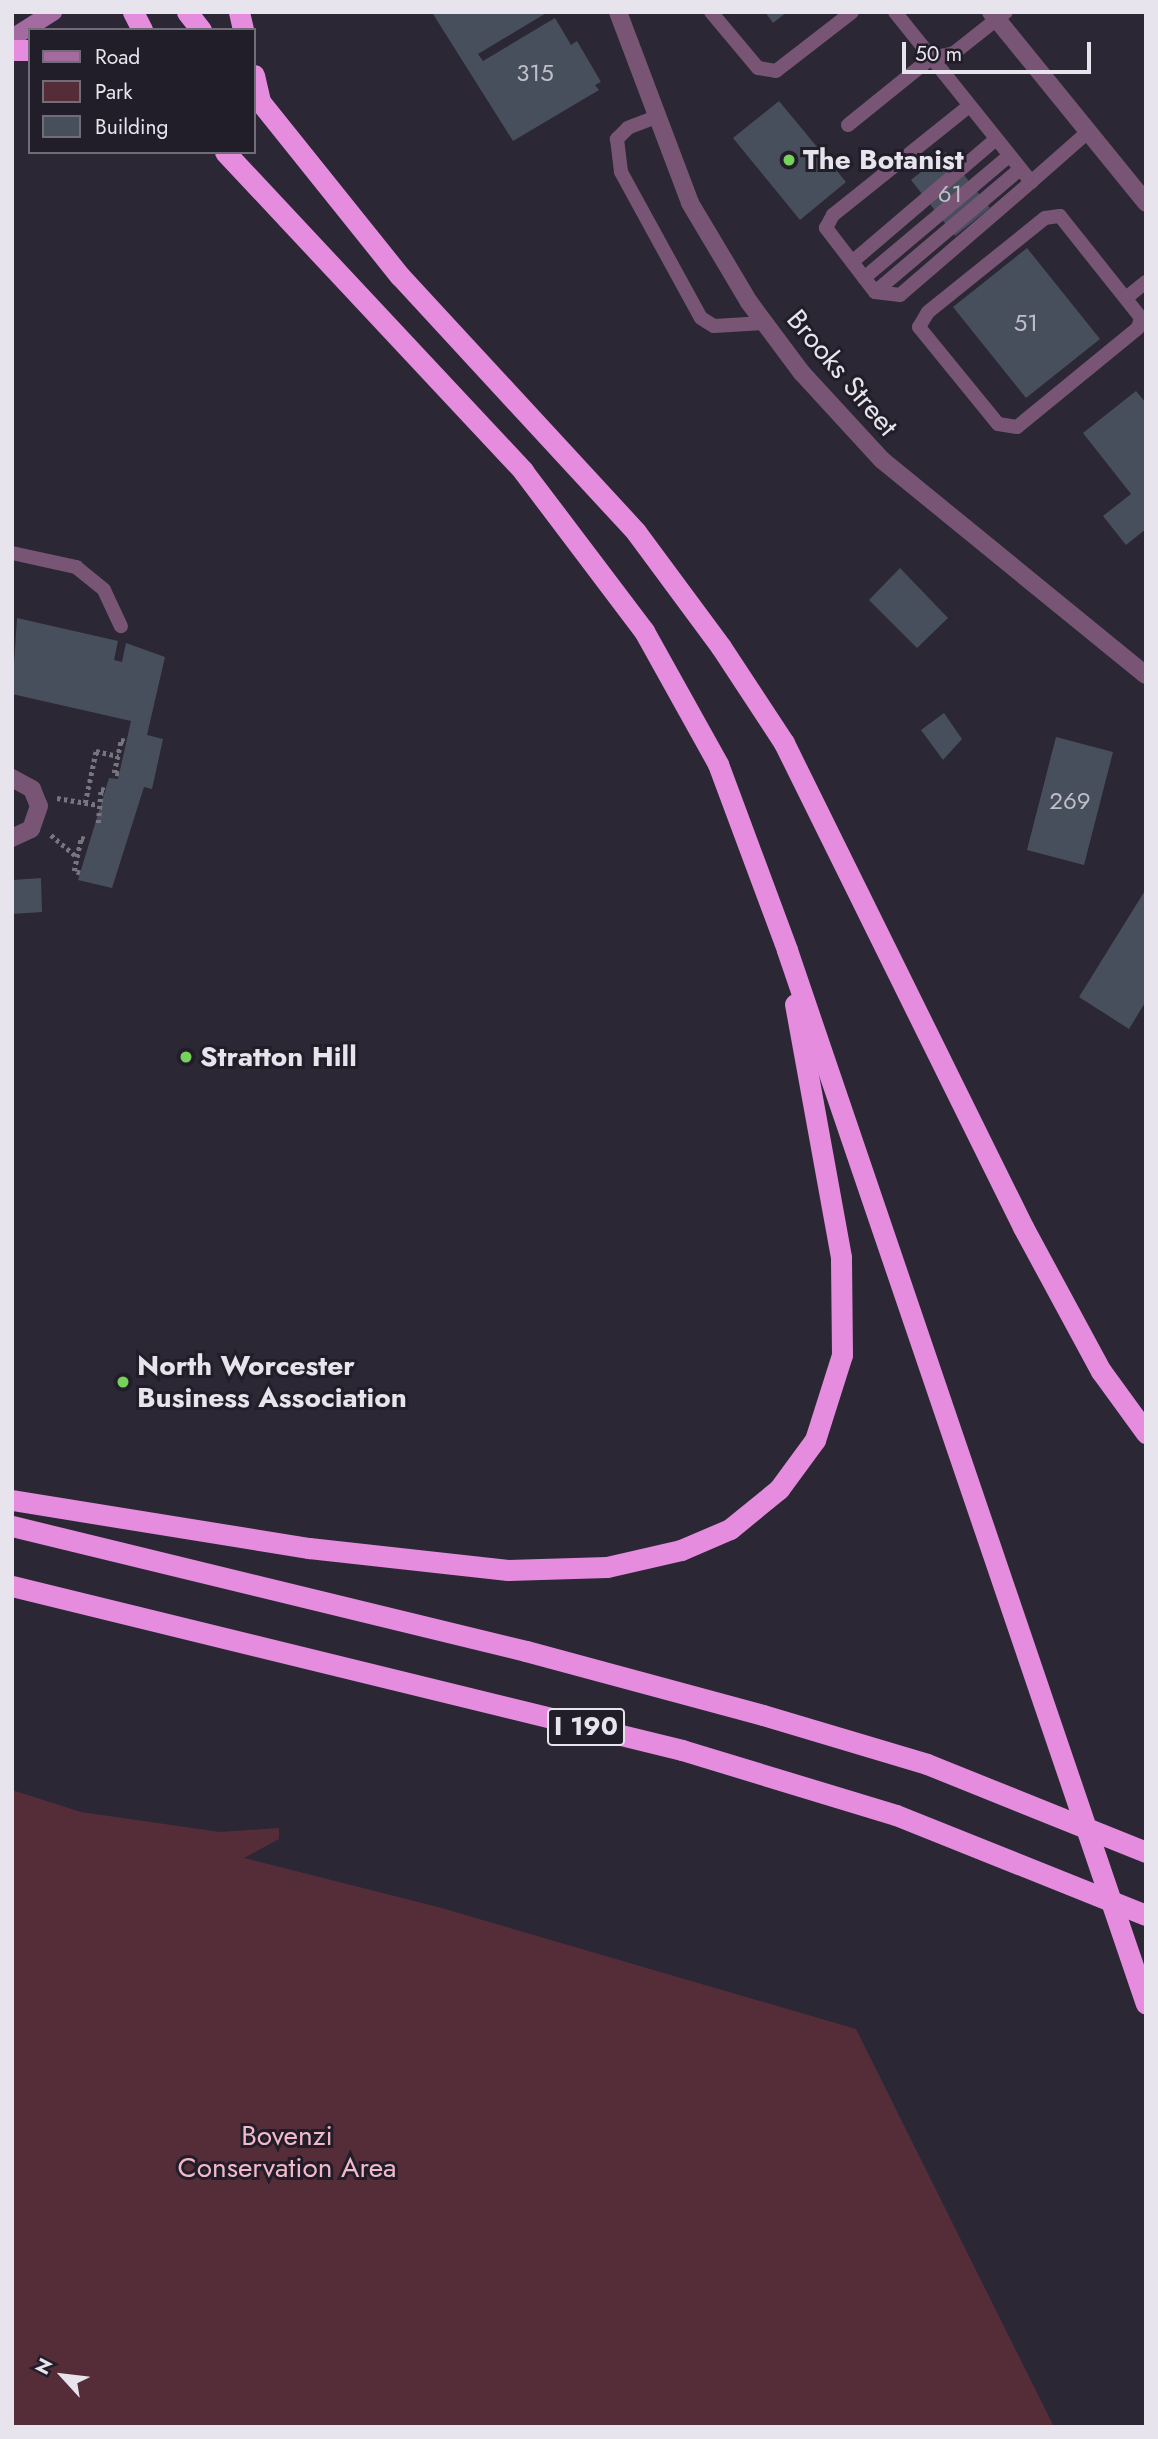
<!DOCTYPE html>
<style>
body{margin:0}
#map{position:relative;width:1158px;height:2439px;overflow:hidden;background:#2b2734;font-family:Jost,sans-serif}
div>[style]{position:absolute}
.green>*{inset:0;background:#552d39}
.building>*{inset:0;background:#484f5c}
.path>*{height:4.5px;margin-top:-2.25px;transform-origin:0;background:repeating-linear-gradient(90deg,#787580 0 3.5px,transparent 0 7px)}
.service>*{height:14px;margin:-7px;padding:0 7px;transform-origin:7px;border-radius:7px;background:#785575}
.minor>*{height:18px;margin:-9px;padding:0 9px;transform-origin:9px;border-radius:9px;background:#785575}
.secondary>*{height:18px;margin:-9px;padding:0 9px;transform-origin:9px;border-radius:9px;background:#a46ba0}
.motorway>*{height:21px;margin:-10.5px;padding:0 10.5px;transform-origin:10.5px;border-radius:10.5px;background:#e58cdf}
.dots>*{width:19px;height:19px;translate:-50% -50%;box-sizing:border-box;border:4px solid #211e2a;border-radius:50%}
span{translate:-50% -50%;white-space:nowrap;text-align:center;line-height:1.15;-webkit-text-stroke:6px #211e2a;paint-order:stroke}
.number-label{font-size:24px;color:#bfbfc9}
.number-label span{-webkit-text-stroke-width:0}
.shield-label span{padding:2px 5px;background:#211e2a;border:2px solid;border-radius:5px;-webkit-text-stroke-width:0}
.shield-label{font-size:26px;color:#e7e4ed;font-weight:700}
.poi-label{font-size:28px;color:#e7e4ed;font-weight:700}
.left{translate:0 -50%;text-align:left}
.street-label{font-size:28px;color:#e7e4ed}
.park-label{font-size:28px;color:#f4b8c8}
.frame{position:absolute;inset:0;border:14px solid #e7e4ed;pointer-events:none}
.legend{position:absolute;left:28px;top:28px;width:228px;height:126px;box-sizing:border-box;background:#211e2a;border:2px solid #706d78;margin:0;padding:9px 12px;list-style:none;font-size:21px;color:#e7e4ed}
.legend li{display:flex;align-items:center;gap:14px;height:35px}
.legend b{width:35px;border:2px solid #706d78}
.north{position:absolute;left:28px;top:2341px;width:70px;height:70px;-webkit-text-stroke:5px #211e2a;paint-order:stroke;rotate:297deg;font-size:19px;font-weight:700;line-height:28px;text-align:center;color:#e7e4ed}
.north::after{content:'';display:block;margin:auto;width:24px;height:32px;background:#e7e4ed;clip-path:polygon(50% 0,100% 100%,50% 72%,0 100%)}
.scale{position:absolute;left:902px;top:42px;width:189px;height:32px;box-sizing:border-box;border:4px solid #e7e4ed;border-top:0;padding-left:9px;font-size:21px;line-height:24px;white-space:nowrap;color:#e7e4ed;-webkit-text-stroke:5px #211e2a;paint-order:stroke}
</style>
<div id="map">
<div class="green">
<div style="clip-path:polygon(12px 1790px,81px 1812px,220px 1832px,279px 1828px,279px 1839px,244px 1858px,438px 1907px,856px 2029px,1054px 2427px,12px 2427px)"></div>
</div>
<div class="building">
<div style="clip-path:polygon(548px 12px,478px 54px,483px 61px,555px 18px,571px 45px,577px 41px,601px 82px,595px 85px,599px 90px,513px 141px,433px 14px)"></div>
<div style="clip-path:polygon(765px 12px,787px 12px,773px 23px)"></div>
<div style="clip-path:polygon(779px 101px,846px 182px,800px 220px,733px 138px)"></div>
<div style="clip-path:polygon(946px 152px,990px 208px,955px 236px,911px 180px)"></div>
<div style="clip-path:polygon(1027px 248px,1100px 339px,1026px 398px,953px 307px)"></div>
<div style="clip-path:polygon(1136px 391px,1146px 403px,1146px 529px,1126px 545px,1103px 516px,1131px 494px,1083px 433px)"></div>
<div style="clip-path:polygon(900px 568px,948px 618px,917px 648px,869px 600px)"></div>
<div style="clip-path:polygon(17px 618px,118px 641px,114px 660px,122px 662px,126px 643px,165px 657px,147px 735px,163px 739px,152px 789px,144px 787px,112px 888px,78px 880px,109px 778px,118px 779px,131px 721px,12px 694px)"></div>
<div style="clip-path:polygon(944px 713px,962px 739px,943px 760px,921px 730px)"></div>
<div style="clip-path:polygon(1056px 737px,1113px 752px,1084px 865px,1027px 850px)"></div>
<div style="clip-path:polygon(41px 878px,42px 912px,12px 914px,12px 880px)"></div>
<div style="clip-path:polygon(1146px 889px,1146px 1001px,1129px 1029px,1079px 997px)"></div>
</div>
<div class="path">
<div style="left:119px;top:774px;width:5px;rotate:-169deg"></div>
<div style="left:114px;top:773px;width:34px;rotate:-78deg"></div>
<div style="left:121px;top:740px;width:6px;rotate:9deg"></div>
<div style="left:57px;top:798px;width:42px;rotate:9.7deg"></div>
<div style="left:85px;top:803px;width:53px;rotate:-78.1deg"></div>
<div style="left:96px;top:751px;width:23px;rotate:13deg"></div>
<div style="left:98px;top:823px;width:34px;rotate:-85deg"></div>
<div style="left:101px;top:789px;width:5px;rotate:11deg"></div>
<div style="left:51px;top:835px;width:34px;rotate:40deg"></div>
<div style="left:80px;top:873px;width:6px;rotate:-162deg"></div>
<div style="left:74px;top:871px;width:34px;rotate:-78deg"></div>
<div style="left:81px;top:838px;width:6px;rotate:9deg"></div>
</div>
<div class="service">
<div style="left:711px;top:12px;width:73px;rotate:50deg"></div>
<div style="left:758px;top:68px;width:18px;rotate:9deg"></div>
<div style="left:776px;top:71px;width:96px;rotate:-37.8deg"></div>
<div style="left:895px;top:12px;width:218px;rotate:51.3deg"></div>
<div style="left:1031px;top:182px;width:173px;rotate:139.2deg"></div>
<div style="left:900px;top:295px;width:25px;rotate:-173deg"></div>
<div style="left:875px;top:292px;width:81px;rotate:-127.4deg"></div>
<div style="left:826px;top:228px;width:15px;rotate:-62deg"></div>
<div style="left:833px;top:215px;width:174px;rotate:-38.7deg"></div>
<div style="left:656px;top:117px;width:30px;rotate:159deg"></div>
<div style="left:628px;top:128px;width:16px;rotate:135deg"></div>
<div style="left:617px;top:139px;width:33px;rotate:83deg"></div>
<div style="left:621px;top:172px;width:166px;rotate:61.3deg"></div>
<div style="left:701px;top:318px;width:15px;rotate:32deg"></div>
<div style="left:714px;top:326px;width:50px;rotate:-3.4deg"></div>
<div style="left:848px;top:125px;width:107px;rotate:-38.9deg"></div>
<div style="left:931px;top:58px;width:24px;rotate:-12deg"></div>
<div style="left:954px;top:53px;width:66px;rotate:-38.3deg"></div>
<div style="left:1031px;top:182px;width:76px;rotate:-41.3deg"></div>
<div style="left:1060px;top:216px;width:130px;rotate:51.5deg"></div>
<div style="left:1141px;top:318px;width:10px;rotate:107deg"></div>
<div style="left:1138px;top:328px;width:156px;rotate:140.7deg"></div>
<div style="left:1017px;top:427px;width:19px;rotate:-171deg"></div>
<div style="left:998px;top:424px;width:125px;rotate:-129.2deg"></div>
<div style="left:919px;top:327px;width:17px;rotate:-59deg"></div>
<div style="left:928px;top:312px;width:150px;rotate:-38.8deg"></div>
<div style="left:1045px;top:218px;width:15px;rotate:-8deg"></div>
<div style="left:852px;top:262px;width:189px;rotate:-40.5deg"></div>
<div style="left:864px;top:278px;width:189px;rotate:-40.1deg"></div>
<div style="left:875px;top:292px;width:190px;rotate:-40.3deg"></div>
<div style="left:1126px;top:298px;width:26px;rotate:-39deg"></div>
<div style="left:12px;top:553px;width:66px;rotate:12.3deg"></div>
<div style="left:76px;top:567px;width:36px;rotate:39deg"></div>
<div style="left:104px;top:590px;width:40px;rotate:65deg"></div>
</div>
<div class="minor">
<div style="left:618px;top:12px;width:204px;rotate:69.3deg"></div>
<div style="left:690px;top:203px;width:115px;rotate:59.2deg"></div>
<div style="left:749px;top:302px;width:89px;rotate:53.3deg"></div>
<div style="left:802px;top:373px;width:118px;rotate:47.4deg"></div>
<div style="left:882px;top:460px;width:340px;rotate:39.2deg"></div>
<div style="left:991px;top:12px;width:246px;rotate:50.9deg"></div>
<div style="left:12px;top:778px;width:23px;rotate:29deg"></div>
<div style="left:32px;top:789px;width:18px;rotate:68deg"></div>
<div style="left:39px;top:806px;width:24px;rotate:109deg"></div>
<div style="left:31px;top:829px;width:21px;rotate:155deg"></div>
</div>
<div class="secondary">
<div style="left:12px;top:38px;width:49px;rotate:-32.4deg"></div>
</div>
<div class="motorway">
<div style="left:133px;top:12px;width:20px;rotate:63deg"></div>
<div style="left:187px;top:12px;width:23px;rotate:52deg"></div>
<div style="left:239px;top:12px;width:18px;rotate:77deg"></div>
<div style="left:12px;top:50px;width:18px"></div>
<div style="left:254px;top:75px;width:28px;rotate:77deg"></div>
<div style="left:254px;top:94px;width:233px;rotate:51.3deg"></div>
<div style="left:400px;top:276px;width:348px;rotate:47.3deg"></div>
<div style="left:636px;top:532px;width:143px;rotate:53.5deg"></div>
<div style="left:721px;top:647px;width:115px;rotate:56.7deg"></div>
<div style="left:784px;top:743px;width:540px;rotate:63.72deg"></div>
<div style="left:1023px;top:1227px;width:164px;rotate:61.6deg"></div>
<div style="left:1101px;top:1371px;width:77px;rotate:54deg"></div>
<div style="left:225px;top:152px;width:437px;rotate:46.9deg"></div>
<div style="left:523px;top:471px;width:201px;rotate:52.9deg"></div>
<div style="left:644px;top:631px;width:152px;rotate:60.9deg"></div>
<div style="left:718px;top:764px;width:198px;rotate:69.6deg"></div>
<div style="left:787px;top:950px;width:1113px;rotate:71.19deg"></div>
<div style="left:12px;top:1500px;width:301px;rotate:9.2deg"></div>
<div style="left:309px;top:1548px;width:200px;rotate:6.3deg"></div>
<div style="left:508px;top:1570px;width:99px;rotate:-1.7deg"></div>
<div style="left:607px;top:1567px;width:76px;rotate:-12.9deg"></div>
<div style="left:681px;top:1550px;width:53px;rotate:-23.2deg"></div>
<div style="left:730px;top:1529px;width:63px;rotate:-39.2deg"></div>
<div style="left:779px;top:1489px;width:61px;rotate:-53.7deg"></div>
<div style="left:815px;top:1440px;width:89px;rotate:-72.4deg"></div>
<div style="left:842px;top:1355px;width:98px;rotate:-90.6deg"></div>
<div style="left:841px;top:1257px;width:257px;rotate:-100.3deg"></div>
<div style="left:12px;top:1526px;width:529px;rotate:13.67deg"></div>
<div style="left:526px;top:1651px;width:245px;rotate:15.1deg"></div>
<div style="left:763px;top:1715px;width:171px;rotate:16.6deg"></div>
<div style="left:927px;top:1764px;width:236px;rotate:21.9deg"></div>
<div style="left:12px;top:1586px;width:690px;rotate:13.75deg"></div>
<div style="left:682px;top:1750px;width:224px;rotate:16.9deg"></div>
<div style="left:896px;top:1815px;width:269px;rotate:21.8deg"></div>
</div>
<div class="dots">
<div style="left:789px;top:160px;background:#76d25a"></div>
<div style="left:186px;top:1057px;background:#76d25a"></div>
<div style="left:123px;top:1382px;background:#76d25a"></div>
</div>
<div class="number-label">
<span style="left:535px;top:73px">315</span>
<span style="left:950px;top:194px">61</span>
<span style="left:1026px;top:323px">51</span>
<span style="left:1070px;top:801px">269</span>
</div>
<div class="shield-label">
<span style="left:586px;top:1727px">I 190</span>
</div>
<div class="poi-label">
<span class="left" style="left:803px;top:160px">The Botanist</span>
<span class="left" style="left:200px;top:1057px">Stratton Hill</span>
<span class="left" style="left:137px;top:1382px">North Worcester<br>Business Association</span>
</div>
<div class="street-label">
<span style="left:842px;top:373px;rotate:50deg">Brooks Street</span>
</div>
<div class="park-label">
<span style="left:287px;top:2152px">Bovenzi<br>Conservation Area</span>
</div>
<div class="frame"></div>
<ul class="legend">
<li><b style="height:9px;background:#a46ba0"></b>Road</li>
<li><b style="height:19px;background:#552d39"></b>Park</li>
<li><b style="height:19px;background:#484f5c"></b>Building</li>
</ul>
<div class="north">N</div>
<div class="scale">50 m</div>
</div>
